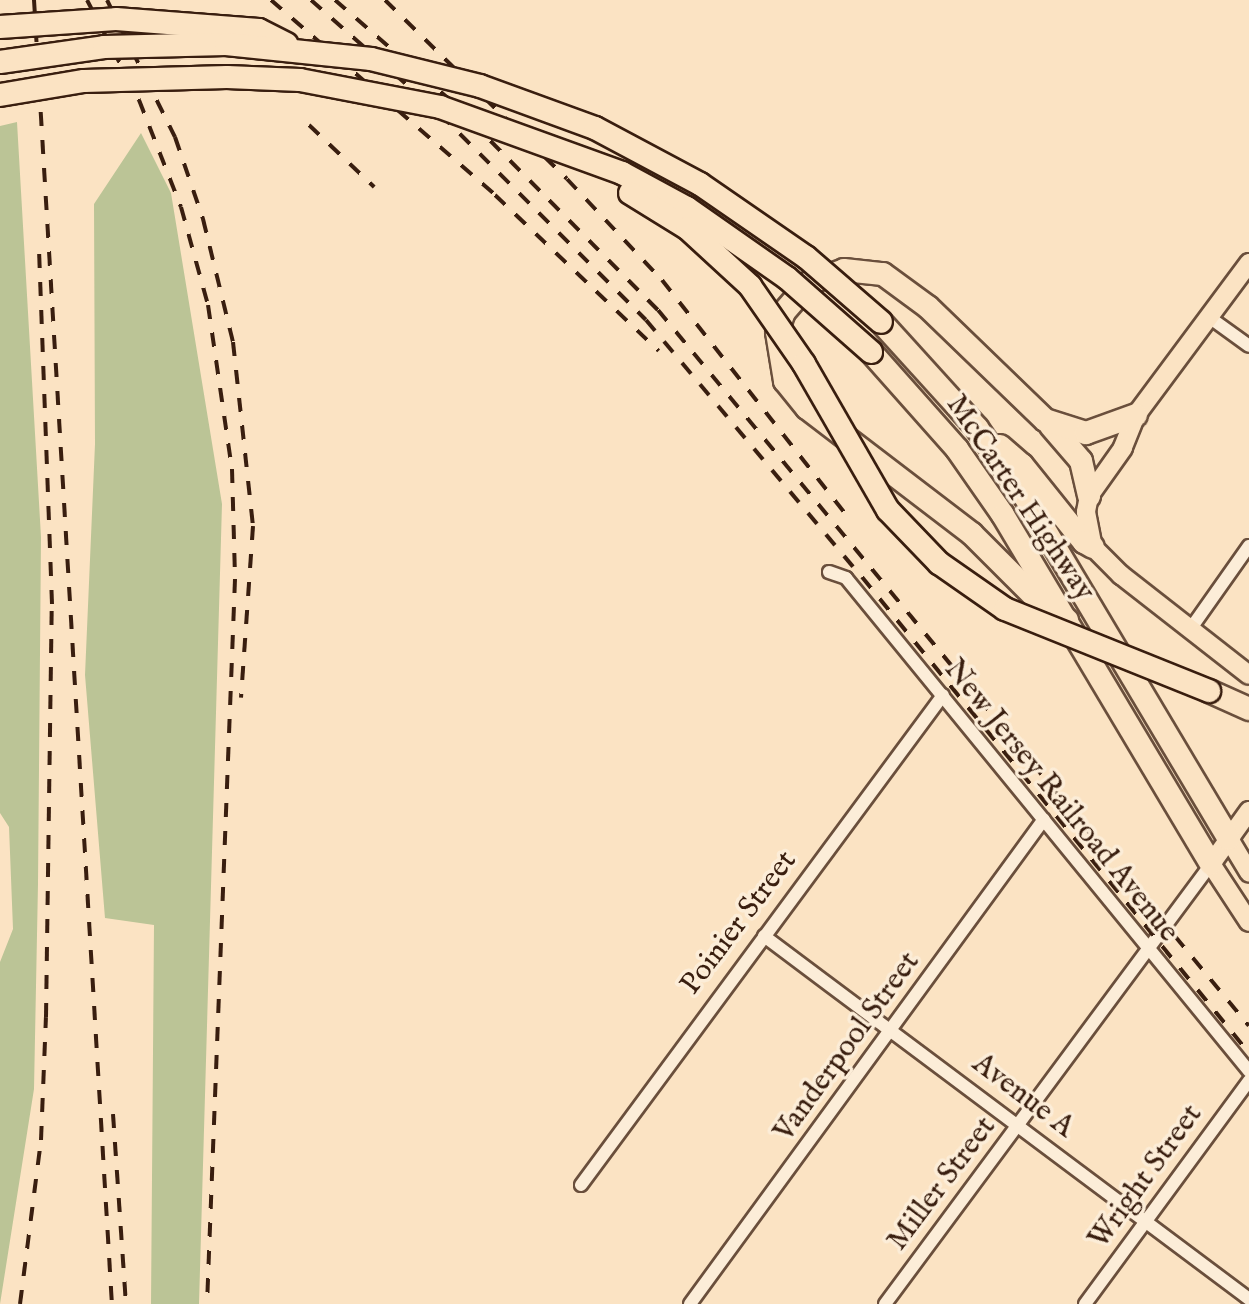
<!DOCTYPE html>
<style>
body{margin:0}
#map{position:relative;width:1249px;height:1304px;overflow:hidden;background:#fbe3c3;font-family:"IM FELL English",serif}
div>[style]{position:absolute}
.green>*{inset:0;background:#bbc496}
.roads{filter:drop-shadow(2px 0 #6a4f3c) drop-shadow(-2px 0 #6a4f3c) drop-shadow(0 2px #6a4f3c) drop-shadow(0 -2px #6a4f3c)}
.minor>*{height:12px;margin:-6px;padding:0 6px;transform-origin:6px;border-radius:6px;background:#fcedd8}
.primary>*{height:18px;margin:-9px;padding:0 9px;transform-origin:9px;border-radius:9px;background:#fbe3c3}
.motorway>*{height:22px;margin:-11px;padding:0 11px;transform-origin:11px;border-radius:11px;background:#fbe3c3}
.rail>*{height:4px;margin-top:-2px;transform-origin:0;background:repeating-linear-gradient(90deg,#391e0f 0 14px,transparent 0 28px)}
.bridges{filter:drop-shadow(2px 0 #391e0f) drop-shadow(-2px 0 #391e0f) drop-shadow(0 2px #391e0f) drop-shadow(0 -2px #391e0f)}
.motorway-bridge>*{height:22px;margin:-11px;padding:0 11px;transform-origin:11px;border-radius:11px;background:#fbe3c3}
span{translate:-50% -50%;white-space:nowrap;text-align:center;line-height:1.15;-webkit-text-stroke:7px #fcedd8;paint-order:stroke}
.street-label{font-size:30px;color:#391e0f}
</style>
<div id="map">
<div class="green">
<div style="clip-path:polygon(17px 122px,41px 537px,38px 884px,34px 1089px,0 1304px,0 962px,13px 929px,9px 827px,0 813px,0 126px)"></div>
<div style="clip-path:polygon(141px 133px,171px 193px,222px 504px,199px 1304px,151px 1304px,154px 925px,105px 918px,85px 675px,95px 444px,94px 204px)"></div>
</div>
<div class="roads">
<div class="minor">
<div style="left:1209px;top:317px;width:49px;rotate:35.9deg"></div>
<div style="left:829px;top:572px;width:18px;rotate:19deg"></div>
<div style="left:846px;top:578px;width:637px;rotate:50.74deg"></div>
<div style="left:1189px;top:631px;width:104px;rotate:-54.8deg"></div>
<div style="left:764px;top:936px;width:606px;rotate:36.81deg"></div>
<div style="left:581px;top:1185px;width:609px;rotate:-53.54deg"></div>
<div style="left:690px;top:1304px;width:600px;rotate:-53.87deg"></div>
<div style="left:885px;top:1304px;width:548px;rotate:-53.46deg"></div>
<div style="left:1085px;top:1304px;width:277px;rotate:-53.7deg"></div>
</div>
<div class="primary">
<div style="left:1249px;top:263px;width:189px;rotate:126.6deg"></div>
<div style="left:1136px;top:415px;width:35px;rotate:112deg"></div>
<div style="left:1123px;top:448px;width:59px;rotate:125.3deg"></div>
<div style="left:1089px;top:496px;width:16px;rotate:101deg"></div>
<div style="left:1086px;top:512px;width:36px;rotate:79deg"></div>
<div style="left:1093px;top:547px;width:40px;rotate:45deg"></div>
<div style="left:1121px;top:575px;width:162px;rotate:38deg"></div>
<div style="left:1249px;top:811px;width:65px;rotate:125.6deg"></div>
<div style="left:1211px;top:864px;width:69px;rotate:56.8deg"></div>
<div style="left:1229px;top:839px;width:39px;rotate:59deg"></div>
</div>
<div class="motorway">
<div style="left:881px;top:322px;width:143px;rotate:47.8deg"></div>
<div style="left:977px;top:428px;width:82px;rotate:55deg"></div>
<div style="left:1024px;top:495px;width:400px;rotate:59.2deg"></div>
<div style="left:871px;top:352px;width:130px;rotate:48.4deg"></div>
<div style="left:957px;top:449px;width:80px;rotate:55.1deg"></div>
<div style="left:1003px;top:515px;width:406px;rotate:59.2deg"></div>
<div style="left:1051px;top:426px;width:46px;rotate:49.4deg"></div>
<div style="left:1081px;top:461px;width:36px;rotate:77deg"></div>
<div style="left:1000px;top:446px;width:29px;rotate:41deg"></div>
<div style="left:1022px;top:465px;width:99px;rotate:51.2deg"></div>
<div style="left:1084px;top:542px;width:10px;rotate:29deg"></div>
<div style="left:1067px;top:620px;width:38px;rotate:-145deg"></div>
<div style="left:1036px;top:598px;width:91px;rotate:-135deg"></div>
<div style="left:972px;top:534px;width:208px;rotate:-142.6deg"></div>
<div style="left:807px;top:408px;width:35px;rotate:-129deg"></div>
<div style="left:785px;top:381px;width:50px;rotate:-99.3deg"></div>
<div style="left:777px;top:332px;width:21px;rotate:-71deg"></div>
<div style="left:784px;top:312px;width:38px;rotate:-49deg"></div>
<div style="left:809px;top:283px;width:37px;rotate:-20deg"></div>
<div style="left:844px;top:270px;width:39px;rotate:6deg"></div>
<div style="left:883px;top:274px;width:56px;rotate:36.3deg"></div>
<div style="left:928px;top:307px;width:163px;rotate:44deg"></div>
<div style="left:1045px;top:420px;width:43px;rotate:17.6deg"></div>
<div style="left:1086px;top:433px;width:53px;rotate:-19.8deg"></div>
<div style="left:1209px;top:691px;width:44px;rotate:24.2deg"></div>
</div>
</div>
<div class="rail">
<div style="left:34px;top:0;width:1306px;rotate:86.58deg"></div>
<div style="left:87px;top:0;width:113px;rotate:62.5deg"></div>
<div style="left:139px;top:100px;width:115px;rotate:68.6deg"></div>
<div style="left:181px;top:207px;width:102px;rotate:74.6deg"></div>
<div style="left:208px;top:305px;width:166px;rotate:81.7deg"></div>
<div style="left:232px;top:469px;width:110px;rotate:88.4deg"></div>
<div style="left:235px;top:579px;width:726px;rotate:92.21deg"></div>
<div style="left:107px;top:0;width:153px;rotate:63.6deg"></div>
<div style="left:175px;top:137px;width:87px;rotate:71.1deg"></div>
<div style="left:203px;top:219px;width:127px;rotate:76.3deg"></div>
<div style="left:233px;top:342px;width:185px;rotate:83.8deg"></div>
<div style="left:253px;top:526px;width:172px;rotate:94deg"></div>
<div style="left:271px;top:0;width:297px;rotate:41deg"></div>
<div style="left:495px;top:195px;width:226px;rotate:43.6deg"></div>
<div style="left:311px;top:0;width:172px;rotate:41.5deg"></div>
<div style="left:440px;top:114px;width:291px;rotate:45deg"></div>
<div style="left:646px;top:320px;width:336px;rotate:50deg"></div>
<div style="left:862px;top:577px;width:613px;rotate:50.89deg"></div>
<div style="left:335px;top:0;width:154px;rotate:41deg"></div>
<div style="left:451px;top:101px;width:294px;rotate:45.3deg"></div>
<div style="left:658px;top:310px;width:928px;rotate:50.46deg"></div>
<div style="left:385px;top:0;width:255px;rotate:44.5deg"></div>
<div style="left:567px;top:179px;width:139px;rotate:46.8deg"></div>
<div style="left:662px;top:280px;width:306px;rotate:51.9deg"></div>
<div style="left:309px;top:125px;width:90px;rotate:43.6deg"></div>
<div style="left:113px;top:1114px;width:190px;rotate:86.1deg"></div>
<div style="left:20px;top:1304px;width:165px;rotate:-82.7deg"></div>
<div style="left:41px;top:1140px;width:123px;rotate:-87.7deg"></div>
<div style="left:46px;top:1017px;width:413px;rotate:-89.2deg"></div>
<div style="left:52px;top:604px;width:353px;rotate:-92.1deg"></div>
</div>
<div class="bridges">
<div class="motorway-bridge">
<div style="left:0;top:27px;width:116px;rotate:-3.9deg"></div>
<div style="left:116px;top:19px;width:143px;rotate:4.4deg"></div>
<div style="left:259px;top:30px;width:31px;rotate:27deg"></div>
<div style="left:0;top:62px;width:105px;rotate:-8.2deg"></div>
<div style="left:104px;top:47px;width:122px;rotate:-1.4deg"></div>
<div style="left:226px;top:44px;width:146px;rotate:5.9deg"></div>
<div style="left:371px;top:59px;width:112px;rotate:13.9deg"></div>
<div style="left:480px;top:86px;width:122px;rotate:20.1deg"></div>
<div style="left:595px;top:128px;width:119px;rotate:28.1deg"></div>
<div style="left:700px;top:184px;width:129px;rotate:34.6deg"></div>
<div style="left:806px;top:257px;width:99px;rotate:40.9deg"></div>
<div style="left:0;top:95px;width:85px;rotate:-9.5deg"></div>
<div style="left:84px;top:81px;width:143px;rotate:-1.6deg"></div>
<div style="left:227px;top:77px;width:73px;rotate:2.4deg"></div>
<div style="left:300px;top:80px;width:143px;rotate:10.9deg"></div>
<div style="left:440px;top:107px;width:194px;rotate:19.9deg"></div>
<div style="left:622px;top:173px;width:74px;rotate:28.3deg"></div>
<div style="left:687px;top:208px;width:122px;rotate:35deg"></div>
<div style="left:787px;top:278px;width:112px;rotate:41.4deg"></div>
<div style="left:630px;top:193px;width:67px;rotate:31.6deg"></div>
<div style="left:687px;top:228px;width:86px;rotate:42.6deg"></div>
<div style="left:750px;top:286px;width:95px;rotate:55.3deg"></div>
<div style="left:804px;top:364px;width:168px;rotate:60.1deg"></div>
<div style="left:888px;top:510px;width:74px;rotate:46.1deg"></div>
<div style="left:939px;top:563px;width:80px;rotate:34.9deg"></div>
<div style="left:1005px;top:609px;width:220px;rotate:21.9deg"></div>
</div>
</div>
<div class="street-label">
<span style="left:1020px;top:498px;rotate:56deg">McCarter Highway</span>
<span style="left:1061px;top:801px;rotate:51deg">New Jersey Railroad Avenue</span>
<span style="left:739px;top:923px;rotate:-53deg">Poinier Street</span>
<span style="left:847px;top:1047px;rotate:-54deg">Vanderpool Street</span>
<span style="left:1023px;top:1096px;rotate:37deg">Avenue A</span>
<span style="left:1146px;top:1177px;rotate:-54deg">Wright Street</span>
<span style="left:942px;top:1184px;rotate:-53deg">Miller Street</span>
</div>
</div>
